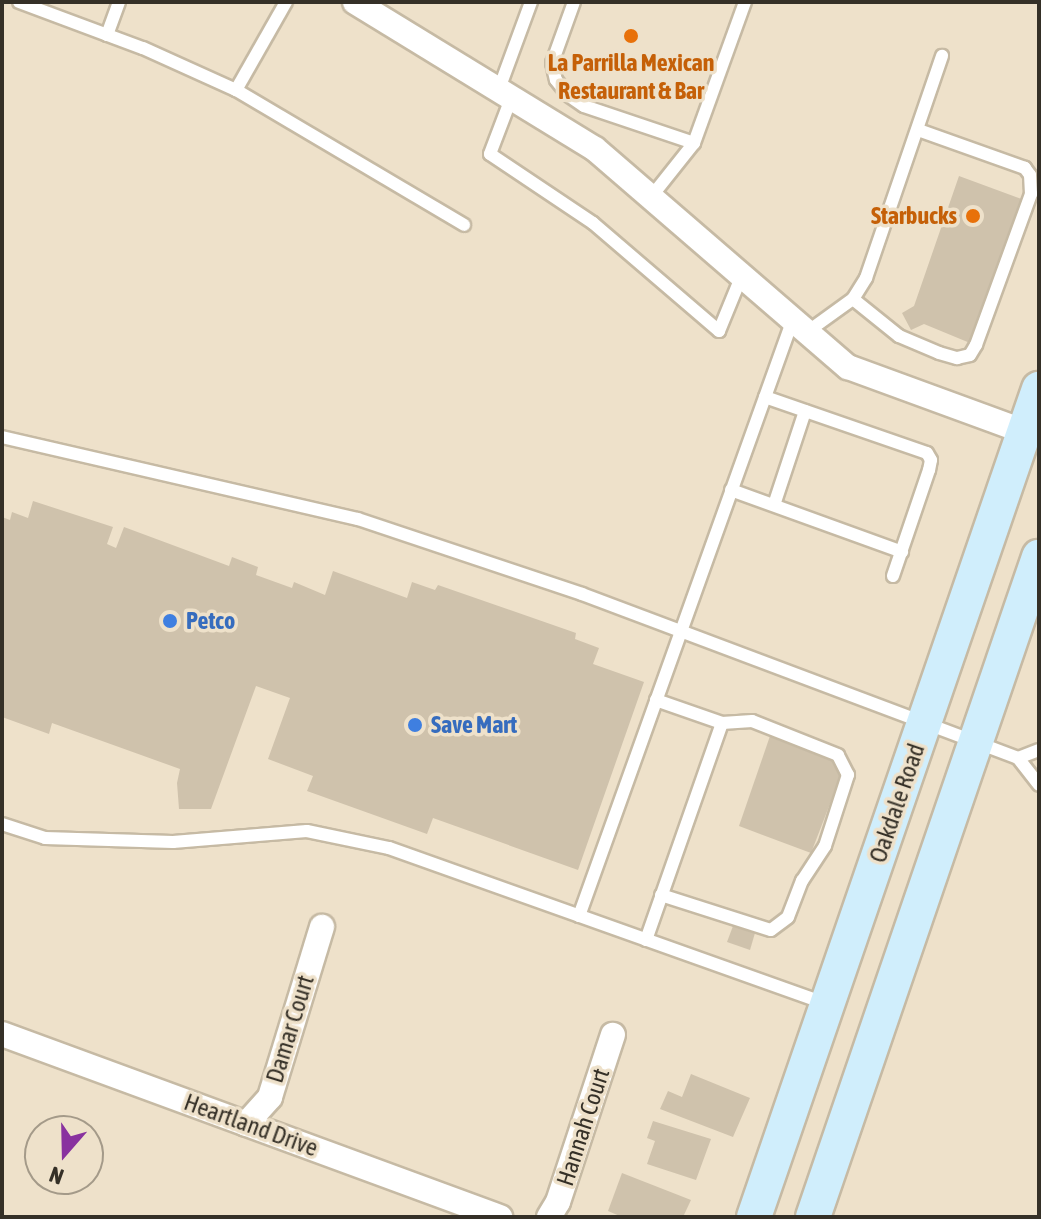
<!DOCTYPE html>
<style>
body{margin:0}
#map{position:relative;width:1041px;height:1219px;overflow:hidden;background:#eee1ca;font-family:"Asap Condensed",sans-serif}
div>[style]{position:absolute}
.building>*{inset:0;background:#cfc2ac}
.roads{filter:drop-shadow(2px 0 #c6baa4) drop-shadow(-2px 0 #c6baa4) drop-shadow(0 2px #c6baa4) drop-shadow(0 -2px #c6baa4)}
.service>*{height:12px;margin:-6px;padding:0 6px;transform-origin:6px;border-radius:6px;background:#fff}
.minor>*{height:24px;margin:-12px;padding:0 12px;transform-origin:12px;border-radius:12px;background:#fff}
.secondary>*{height:34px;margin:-17px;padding:0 17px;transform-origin:17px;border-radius:17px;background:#d0eefc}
.dots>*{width:22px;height:22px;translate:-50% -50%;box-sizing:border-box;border:4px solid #eee1ca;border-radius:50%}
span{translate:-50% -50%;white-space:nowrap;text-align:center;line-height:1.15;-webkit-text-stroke:7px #eee1ca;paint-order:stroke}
.food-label{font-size:24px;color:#c56008;font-weight:700}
.right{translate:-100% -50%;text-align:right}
.shop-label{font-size:24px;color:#366cbe;font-weight:700}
.left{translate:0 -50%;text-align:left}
.street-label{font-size:24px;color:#353027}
.frame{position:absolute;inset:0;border:4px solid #353027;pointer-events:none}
.north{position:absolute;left:24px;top:1115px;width:80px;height:80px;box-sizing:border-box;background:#eee1ca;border:2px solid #a49a89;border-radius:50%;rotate:200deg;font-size:22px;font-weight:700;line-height:32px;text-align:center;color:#353027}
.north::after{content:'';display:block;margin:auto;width:28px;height:36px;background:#89329f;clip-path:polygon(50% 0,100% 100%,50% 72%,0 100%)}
</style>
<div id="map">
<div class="building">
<div style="clip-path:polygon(959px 176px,1027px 201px,979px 333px,970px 343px,924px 324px,911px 330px,902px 313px,914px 306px)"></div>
<div style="clip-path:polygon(33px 501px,113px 527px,107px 544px,116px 548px,124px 527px,229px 566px,232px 557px,258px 567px,256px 575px,292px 588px,294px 582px,325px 595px,333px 571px,407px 598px,412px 582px,435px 590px,438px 585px,576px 633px,575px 639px,599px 648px,593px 664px,644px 682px,578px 870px,433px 818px,427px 834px,307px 791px,313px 776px,268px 759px,290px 698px,256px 686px,211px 809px,179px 809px,177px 783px,180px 769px,52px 723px,49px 734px,2px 717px,2px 517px,10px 520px,12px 512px,28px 518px)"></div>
<div style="clip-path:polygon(770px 736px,845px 765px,811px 853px,739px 826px)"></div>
<div style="clip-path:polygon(733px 926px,755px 933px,750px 950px,727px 942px)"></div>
<div style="clip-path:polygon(691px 1074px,750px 1098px,733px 1137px,660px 1109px,668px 1091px,682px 1097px)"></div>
<div style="clip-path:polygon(653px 1121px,711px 1139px,696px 1180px,647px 1164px,655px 1141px,647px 1138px)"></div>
<div style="clip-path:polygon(622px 1173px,691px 1200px,683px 1217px,622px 1217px,608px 1211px)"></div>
</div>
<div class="roads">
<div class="service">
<div style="left:19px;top:2px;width:132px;rotate:20.4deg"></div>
<div style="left:143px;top:48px;width:102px;rotate:24.3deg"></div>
<div style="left:236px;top:90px;width:265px;rotate:30.6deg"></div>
<div style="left:574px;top:2px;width:65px;rotate:109.8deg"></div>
<div style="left:552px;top:63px;width:17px;rotate:77deg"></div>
<div style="left:556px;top:80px;width:19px;rotate:51deg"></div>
<div style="left:568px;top:95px;width:19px;rotate:35deg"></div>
<div style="left:584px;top:106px;width:116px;rotate:18.6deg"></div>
<div style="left:107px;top:35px;width:35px;rotate:-70deg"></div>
<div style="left:499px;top:89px;width:93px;rotate:-69.8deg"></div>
<div style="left:236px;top:90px;width:101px;rotate:-60.4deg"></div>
<div style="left:512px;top:96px;width:62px;rotate:110.8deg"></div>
<div style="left:490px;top:154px;width:124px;rotate:33.8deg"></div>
<div style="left:593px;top:223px;width:166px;rotate:40.6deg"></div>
<div style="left:719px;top:331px;width:61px;rotate:-67.7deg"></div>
<div style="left:651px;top:197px;width:69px;rotate:-51.5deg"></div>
<div style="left:694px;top:143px;width:150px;rotate:-70.1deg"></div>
<div style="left:853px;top:299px;width:59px;rotate:38.8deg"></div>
<div style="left:899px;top:336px;width:43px;rotate:23deg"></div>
<div style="left:939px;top:353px;width:19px;rotate:16deg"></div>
<div style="left:957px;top:358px;width:13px;rotate:-13deg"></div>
<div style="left:970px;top:355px;width:12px;rotate:-59deg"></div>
<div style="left:976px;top:345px;width:161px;rotate:-70deg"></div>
<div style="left:1031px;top:194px;width:19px;rotate:-93deg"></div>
<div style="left:1030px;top:175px;width:9px;rotate:-126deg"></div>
<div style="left:1025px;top:168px;width:114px;rotate:-160.4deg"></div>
<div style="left:807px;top:332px;width:57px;rotate:-35.7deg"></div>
<div style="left:853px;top:299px;width:25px;rotate:-58deg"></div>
<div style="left:866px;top:278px;width:235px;rotate:-71.1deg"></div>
<div style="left:765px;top:397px;width:171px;rotate:19.1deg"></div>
<div style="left:927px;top:453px;width:8px;rotate:60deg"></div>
<div style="left:931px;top:460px;width:10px;rotate:101deg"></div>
<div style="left:929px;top:470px;width:112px;rotate:108.8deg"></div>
<div style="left:2px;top:437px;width:365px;rotate:13deg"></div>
<div style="left:358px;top:519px;width:236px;rotate:18.5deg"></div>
<div style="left:582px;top:594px;width:466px;rotate:20.6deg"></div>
<div style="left:1018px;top:758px;width:34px;rotate:52deg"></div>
<div style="left:731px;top:490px;width:182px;rotate:19.9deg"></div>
<div style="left:774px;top:505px;width:99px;rotate:-71.7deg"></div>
<div style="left:1018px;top:758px;width:22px;rotate:-21deg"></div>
<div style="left:2px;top:824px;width:45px;rotate:18deg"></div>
<div style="left:45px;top:838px;width:128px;rotate:1.8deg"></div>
<div style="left:173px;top:842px;width:134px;rotate:-4.7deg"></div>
<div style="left:307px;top:831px;width:84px;rotate:11.7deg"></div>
<div style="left:389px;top:848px;width:462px;rotate:19.6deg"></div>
<div style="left:661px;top:895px;width:115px;rotate:17.7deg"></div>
<div style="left:771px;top:930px;width:21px;rotate:-37deg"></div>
<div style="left:788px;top:917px;width:39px;rotate:-69deg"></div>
<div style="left:802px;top:881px;width:42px;rotate:-56.7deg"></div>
<div style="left:825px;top:846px;width:75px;rotate:-72.1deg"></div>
<div style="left:848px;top:775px;width:22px;rotate:-117deg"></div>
<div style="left:838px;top:755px;width:92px;rotate:-158.4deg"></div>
<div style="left:752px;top:721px;width:30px;rotate:176deg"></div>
<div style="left:579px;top:916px;width:634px;rotate:-70.28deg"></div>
<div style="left:646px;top:940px;width:230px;rotate:-70.7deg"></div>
<div style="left:722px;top:723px;width:70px;rotate:-160.8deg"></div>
</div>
<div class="minor">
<div style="left:355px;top:2px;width:281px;rotate:31.5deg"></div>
<div style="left:595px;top:149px;width:334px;rotate:40.8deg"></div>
<div style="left:848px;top:367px;width:186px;rotate:20.1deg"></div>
<div style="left:2px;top:1034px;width:531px;rotate:20.18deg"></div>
<div style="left:246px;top:1124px;width:36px;rotate:-48deg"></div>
<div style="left:270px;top:1097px;width:178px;rotate:-73deg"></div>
<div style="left:549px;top:1217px;width:17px;rotate:-59deg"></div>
<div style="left:558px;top:1202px;width:176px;rotate:-71.8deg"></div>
</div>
<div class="secondary">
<div style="left:754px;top:1217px;width:876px;rotate:-71.01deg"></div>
<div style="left:813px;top:1217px;width:698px;rotate:-71.1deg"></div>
</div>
</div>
<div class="dots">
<div style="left:631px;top:36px;background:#e8710a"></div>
<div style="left:973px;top:216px;background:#e8710a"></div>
<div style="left:170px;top:621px;background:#3f7fe0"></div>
<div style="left:415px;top:725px;background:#3f7fe0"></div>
</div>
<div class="food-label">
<span style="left:631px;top:77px">La Parrilla Mexican<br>Restaurant &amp; Bar</span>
<span class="right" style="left:957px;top:216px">Starbucks</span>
</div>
<div class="shop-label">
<span class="left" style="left:186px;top:621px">Petco</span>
<span class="left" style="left:431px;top:725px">Save Mart</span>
</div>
<div class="street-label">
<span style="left:897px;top:803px;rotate:-71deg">Oakdale Road</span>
<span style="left:290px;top:1029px;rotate:-73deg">Damar Court</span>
<span style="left:251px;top:1125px;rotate:20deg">Heartland Drive</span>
<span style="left:583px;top:1127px;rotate:-72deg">Hannah Court</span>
</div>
<div class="frame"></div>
<div class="north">N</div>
</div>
